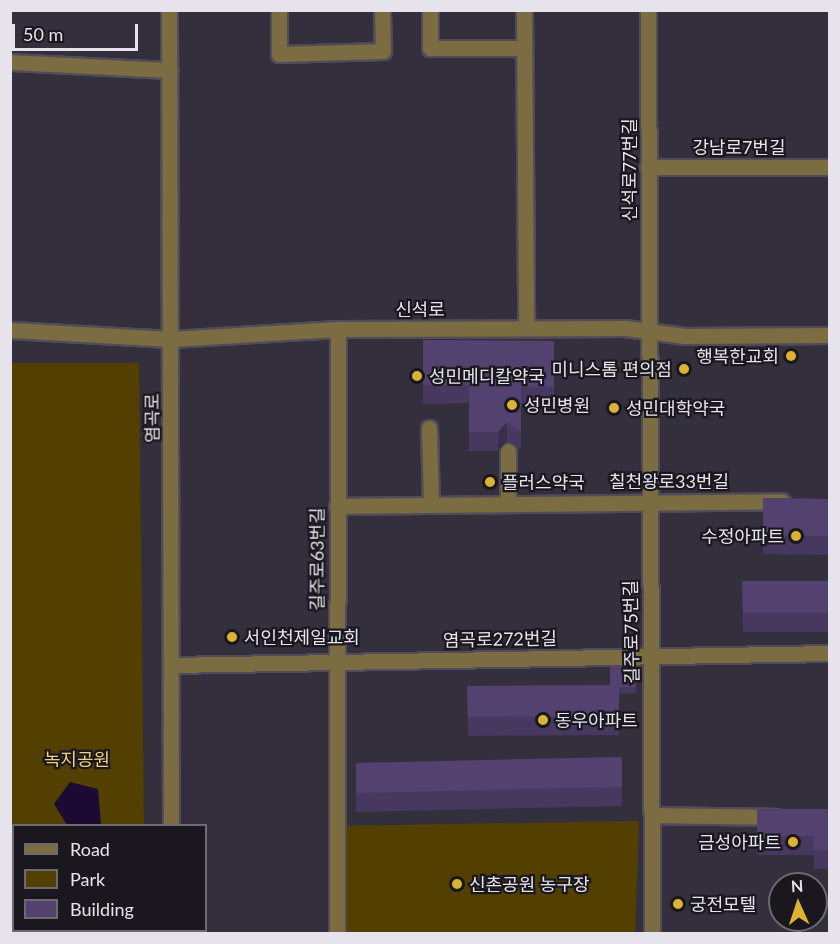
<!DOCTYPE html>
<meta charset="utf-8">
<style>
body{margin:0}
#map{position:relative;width:840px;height:944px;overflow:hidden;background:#332f3d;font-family:Lato,"Noto Sans KR",sans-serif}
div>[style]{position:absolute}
.green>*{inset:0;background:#534000}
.water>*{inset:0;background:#1d0a33}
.roads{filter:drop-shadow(2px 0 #504c59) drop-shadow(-2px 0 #504c59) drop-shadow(0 2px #504c59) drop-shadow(0 -2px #504c59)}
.minor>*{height:15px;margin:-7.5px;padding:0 7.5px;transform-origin:7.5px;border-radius:7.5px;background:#7c6c42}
.wall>*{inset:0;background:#473860}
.shaded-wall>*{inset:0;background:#3a2e4e}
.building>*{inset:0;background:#534170}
.dots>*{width:16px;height:16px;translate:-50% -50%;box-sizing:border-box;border:3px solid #1a181e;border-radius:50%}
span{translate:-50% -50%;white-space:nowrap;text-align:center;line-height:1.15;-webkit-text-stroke:4.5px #1a181e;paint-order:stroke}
.street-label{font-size:18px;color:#e6e3ec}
.poi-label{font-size:18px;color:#e6e3ec}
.right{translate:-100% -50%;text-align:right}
.left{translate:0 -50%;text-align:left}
.park-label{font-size:18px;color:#efd07e}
.frame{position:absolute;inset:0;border:12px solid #e6e3ec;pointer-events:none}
.legend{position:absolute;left:12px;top:824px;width:195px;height:108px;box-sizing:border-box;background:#1a181e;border:2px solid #6c6970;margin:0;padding:8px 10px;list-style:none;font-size:18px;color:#e6e3ec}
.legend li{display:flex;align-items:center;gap:12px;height:30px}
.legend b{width:30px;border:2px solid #6c6970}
.north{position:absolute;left:768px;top:872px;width:60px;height:60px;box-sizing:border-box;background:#1a181e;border:2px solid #6c6970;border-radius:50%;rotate:357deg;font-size:16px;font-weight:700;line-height:24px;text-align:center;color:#e6e3ec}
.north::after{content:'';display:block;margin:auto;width:21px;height:27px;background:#dbb233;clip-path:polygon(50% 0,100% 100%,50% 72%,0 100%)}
.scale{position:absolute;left:12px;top:24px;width:126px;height:27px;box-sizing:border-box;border:3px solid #e6e3ec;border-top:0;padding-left:8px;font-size:18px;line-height:21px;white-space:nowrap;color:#e6e3ec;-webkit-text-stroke:4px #1a181e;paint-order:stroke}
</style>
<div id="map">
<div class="green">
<div style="clip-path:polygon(11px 363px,139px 363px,144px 825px,14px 826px,14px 930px,145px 933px,11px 934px)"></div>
<div style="clip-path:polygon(639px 821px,635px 933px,337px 933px,334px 826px)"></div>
</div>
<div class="water">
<div style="clip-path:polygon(70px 782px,98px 789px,101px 825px,67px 825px,54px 804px)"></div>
</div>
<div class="roads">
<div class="minor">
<div style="left:169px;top:10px;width:816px;rotate:89.86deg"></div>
<div style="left:279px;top:10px;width:44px;rotate:90deg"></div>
<div style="left:279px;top:54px;width:104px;rotate:-1.7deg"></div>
<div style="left:383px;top:51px;width:41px;rotate:-91.4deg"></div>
<div style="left:430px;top:10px;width:38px;rotate:90deg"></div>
<div style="left:430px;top:48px;width:94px"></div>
<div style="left:524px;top:10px;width:318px;rotate:89.6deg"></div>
<div style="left:648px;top:10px;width:924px;rotate:89.75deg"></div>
<div style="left:10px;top:62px;width:160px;rotate:2.9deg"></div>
<div style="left:648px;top:167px;width:182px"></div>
<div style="left:10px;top:330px;width:161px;rotate:3.2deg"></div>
<div style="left:171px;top:339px;width:167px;rotate:-3.4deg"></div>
<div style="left:338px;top:329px;width:287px;rotate:-0.2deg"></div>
<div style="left:625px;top:328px;width:60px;rotate:7.7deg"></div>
<div style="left:684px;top:336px;width:146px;rotate:-0.4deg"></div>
<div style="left:429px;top:428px;width:76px;rotate:88.5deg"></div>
<div style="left:508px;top:451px;width:51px;rotate:90deg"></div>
<div style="left:337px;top:506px;width:445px;rotate:-0.6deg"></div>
<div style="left:171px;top:665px;width:659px;rotate:-1.04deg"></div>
<div style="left:653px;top:815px;width:123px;rotate:0.9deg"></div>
<div style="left:170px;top:934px;width:4px;rotate:-90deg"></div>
<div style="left:337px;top:934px;width:605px;rotate:-89.91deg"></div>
</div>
</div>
<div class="wall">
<div style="clip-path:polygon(423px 340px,554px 341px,554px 406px,521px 406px,521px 450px,507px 441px,498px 451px,469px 451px,469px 403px,423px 404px)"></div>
<div style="clip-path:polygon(763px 498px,830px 499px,830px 555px,763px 554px)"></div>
<div style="clip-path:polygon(742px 581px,830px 581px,830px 632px,743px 632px)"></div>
<div style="clip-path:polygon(636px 666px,636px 693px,619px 694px,619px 735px,468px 736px,467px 686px,610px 685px)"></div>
<div style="clip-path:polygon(622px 757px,622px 806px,356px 812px,356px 763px)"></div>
<div style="clip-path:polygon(757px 809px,830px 809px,830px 869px,814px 869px,814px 855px,757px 855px)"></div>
</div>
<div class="shaded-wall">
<div style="clip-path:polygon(507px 422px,507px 441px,498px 451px,498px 432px)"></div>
</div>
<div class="building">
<div style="clip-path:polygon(423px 340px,554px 341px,554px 387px,521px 387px,521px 432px,507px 422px,498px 432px,469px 432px,469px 385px,423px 385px)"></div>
<div style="clip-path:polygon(763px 498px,830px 499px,830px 536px,763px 535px)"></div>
<div style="clip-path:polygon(742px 581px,830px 581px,830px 613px,743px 613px)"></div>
<div style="clip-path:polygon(610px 666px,636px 666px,636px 687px,619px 687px,619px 685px,610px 685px)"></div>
<div style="clip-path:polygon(619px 685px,619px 716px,468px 717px,467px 686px)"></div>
<div style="clip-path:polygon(622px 757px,622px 787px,356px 793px,356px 763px)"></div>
<div style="clip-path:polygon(757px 809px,830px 809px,830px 850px,814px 850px,814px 836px,757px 836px)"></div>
</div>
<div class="dots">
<div style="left:791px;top:356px;background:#dbb233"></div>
<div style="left:684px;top:369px;background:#dbb233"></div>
<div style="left:417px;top:376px;background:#dbb233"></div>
<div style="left:512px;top:405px;background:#dbb233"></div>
<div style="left:614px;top:408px;background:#dbb233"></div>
<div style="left:490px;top:482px;background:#dbb233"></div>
<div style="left:796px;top:536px;background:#dbb233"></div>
<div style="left:232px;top:637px;background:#dbb233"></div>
<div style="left:543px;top:720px;background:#dbb233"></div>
<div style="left:793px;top:842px;background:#dbb233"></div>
<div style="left:457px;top:884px;background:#dbb233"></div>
<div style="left:678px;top:904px;background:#dbb233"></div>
</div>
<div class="street-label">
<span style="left:739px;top:147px">강남로7번길</span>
<span style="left:629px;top:170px;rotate:-90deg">신석로77번길</span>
<span style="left:420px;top:309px">신석로</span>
<span style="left:152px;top:418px;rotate:-90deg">염곡로</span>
<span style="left:669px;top:481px">칠천왕로33번길</span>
<span style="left:317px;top:559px;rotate:-90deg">길주로63번길</span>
<span style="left:631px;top:632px;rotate:-91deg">길주로75번길</span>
<span style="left:500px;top:639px;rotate:-1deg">염곡로272번길</span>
</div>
<div class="poi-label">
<span class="right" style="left:779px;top:356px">행복한교회</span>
<span class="right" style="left:672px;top:369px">미니스톰 편의점</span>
<span class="left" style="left:429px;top:376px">성민메디칼약국</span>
<span class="left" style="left:524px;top:405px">성민병원</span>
<span class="left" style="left:626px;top:408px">성민대학약국</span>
<span class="left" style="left:502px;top:482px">플러스약국</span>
<span class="right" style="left:784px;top:536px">수정아파트</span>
<span class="left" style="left:244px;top:637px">서인천제일교회</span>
<span class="left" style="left:555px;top:720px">동우아파트</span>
<span class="right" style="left:781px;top:842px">금성아파트</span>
<span class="left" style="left:469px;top:884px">신촌공원 농구장</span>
<span class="left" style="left:690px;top:904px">궁전모텔</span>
</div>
<div class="park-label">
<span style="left:77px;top:759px">녹지공원</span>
</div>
<div class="frame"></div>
<ul class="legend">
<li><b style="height:8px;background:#7c6c42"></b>Road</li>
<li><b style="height:16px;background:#534000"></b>Park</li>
<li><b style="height:16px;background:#534170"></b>Building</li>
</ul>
<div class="north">N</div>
<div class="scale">50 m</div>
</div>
